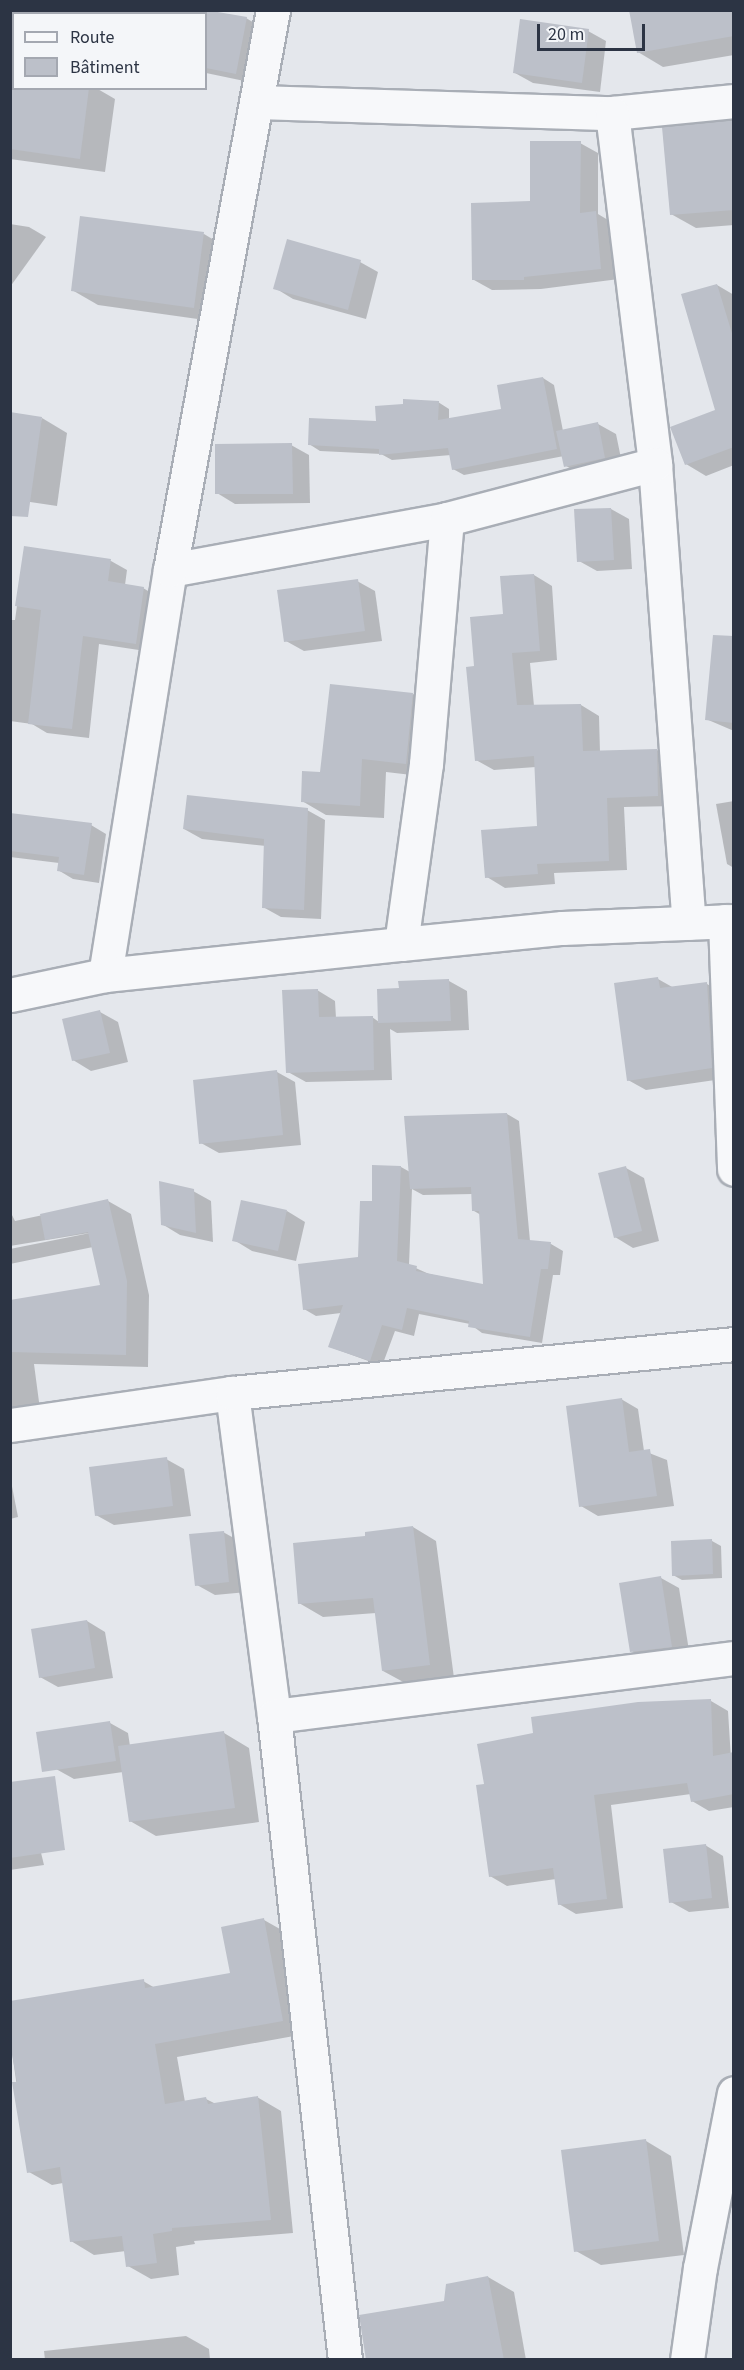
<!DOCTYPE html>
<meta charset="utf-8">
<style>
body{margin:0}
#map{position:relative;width:744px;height:2370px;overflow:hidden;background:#e4e7ec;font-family:"Source Sans 3",sans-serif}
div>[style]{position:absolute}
.shadow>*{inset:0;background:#0003}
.building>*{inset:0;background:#bcc0c9}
.roads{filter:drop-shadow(2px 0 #a9aeb6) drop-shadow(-2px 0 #a9aeb6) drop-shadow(0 2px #a9aeb6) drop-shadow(0 -2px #a9aeb6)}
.minor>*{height:33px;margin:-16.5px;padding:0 16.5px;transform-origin:16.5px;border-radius:16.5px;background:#f7f8fa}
span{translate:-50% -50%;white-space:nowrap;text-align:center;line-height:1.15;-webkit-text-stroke:6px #f4f6f9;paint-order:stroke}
.frame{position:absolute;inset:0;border:12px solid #2c3444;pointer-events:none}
.legend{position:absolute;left:12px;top:12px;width:195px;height:78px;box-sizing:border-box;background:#f4f6f9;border:2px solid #a4a8b1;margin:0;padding:8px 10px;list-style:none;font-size:18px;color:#2c3444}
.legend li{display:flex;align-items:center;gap:12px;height:30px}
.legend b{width:30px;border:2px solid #a4a8b1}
.scale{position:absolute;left:537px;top:24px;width:108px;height:27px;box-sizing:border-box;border:3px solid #2c3444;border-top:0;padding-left:8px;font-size:18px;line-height:21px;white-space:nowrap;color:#2c3444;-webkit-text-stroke:4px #f4f6f9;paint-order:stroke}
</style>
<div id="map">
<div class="shadow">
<div style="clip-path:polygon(89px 10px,200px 10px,246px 18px,264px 29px,254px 83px,206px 73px,206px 14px)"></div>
<div style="clip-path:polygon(734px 10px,734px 55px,663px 67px,638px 52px)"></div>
<div style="clip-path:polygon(588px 31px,606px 41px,600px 92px,533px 83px,515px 73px)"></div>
<div style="clip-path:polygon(10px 74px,14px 88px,96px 88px,115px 99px,105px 172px,10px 159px)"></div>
<div style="clip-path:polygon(734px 120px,734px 225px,696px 228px,671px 214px,664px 128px)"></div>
<div style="clip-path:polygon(580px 143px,598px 153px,598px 214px,613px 223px,619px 279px,541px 289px,492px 290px,474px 280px)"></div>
<div style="clip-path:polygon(10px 224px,29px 227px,46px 237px,10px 287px)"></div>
<div style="clip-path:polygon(204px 234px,229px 249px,219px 322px,98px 305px,72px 290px)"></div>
<div style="clip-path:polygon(360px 262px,378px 272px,366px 319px,293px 299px,275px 288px)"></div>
<div style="clip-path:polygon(717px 285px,734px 295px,734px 465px,706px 476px,686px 464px,717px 411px)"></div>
<div style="clip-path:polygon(543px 378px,554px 385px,563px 431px,598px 424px,616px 434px,623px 468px,584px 476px,566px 466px,564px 456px,464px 475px,453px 469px,451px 455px,392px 460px,381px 454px,320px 451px,309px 444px,438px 402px,449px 409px,449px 420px,503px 410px)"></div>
<div style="clip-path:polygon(42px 418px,67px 433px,57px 506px,10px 499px)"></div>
<div style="clip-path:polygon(291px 445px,309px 455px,310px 503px,235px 504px,217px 493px)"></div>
<div style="clip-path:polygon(611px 509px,629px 519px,632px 569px,597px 571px,579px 561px)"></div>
<div style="clip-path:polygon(25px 547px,111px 561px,127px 570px,125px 585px,143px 588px,160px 598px,152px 652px,99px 644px,89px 738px,47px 733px,32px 724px,10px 721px,10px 620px,15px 620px)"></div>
<div style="clip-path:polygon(534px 575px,552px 586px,557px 660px,530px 663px,534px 706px,581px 705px,599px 716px,600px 752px,657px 750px,675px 761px,676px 806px,624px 807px,627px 870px,554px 873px,555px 884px,505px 888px,487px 877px,538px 828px,536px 767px,494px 770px,476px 760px,475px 668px,504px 616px)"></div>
<div style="clip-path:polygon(357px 581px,375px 591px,382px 641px,304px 651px,286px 641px)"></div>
<div style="clip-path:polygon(734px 639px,734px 731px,706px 719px)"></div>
<div style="clip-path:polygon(413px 694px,436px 708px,429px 777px,386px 772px,384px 818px,326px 815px,302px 801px,322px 774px)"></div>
<div style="clip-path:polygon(734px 801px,734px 868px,727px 864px,716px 804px)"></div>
<div style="clip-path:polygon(307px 810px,325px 820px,321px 919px,281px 917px,263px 907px,266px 846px,202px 839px,184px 829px)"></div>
<div style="clip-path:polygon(10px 814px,91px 825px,106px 834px,99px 883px,73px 879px,58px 870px,59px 863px,10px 857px)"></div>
<div style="clip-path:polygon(658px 979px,674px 988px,707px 984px,724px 994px,729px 1078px,646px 1090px,628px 1080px)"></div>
<div style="clip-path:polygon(449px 981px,467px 991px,469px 1030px,397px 1033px,390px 1029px,392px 1080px,306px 1082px,288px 1072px,317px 990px,335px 1001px,336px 1018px,372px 1017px,379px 1022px,400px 989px)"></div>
<div style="clip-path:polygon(100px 1012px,118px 1022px,128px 1062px,91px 1071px,73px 1060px)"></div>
<div style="clip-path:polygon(277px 1072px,295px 1082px,301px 1145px,219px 1153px,201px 1143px)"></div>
<div style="clip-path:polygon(evenodd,507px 1114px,519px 1121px,530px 1241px,551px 1244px,563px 1251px,560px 1275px,553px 1275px,542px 1343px,482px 1333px,470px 1324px,419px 1314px,414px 1336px,395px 1331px,382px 1366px,330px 1347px,341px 1313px,316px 1316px,304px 1309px,359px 1259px,374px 1203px,374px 1167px,401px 1167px,410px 1172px,507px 1114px,412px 1189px,423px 1195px,473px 1194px,474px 1211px,481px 1215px,484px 1286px,429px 1274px,409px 1265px,412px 1189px)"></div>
<div style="clip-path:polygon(626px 1168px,644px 1178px,659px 1241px,633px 1248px,615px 1237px)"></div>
<div style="clip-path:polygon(193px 1191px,211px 1201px,213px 1242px,180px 1235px,162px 1224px)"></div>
<div style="clip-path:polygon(108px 1201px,131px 1214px,149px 1295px,148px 1367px,34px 1364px,41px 1417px,10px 1421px,10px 1302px,102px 1287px,93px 1247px,10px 1264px,10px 1249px,95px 1232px,10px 1246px,10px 1211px,15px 1221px)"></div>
<div style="clip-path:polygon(287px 1211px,305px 1222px,296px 1261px,252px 1251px,234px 1240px)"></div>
<div style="clip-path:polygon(621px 1399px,638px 1409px,644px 1451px,667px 1460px,674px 1506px,598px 1516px,581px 1506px)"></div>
<div style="clip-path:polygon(166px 1459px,184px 1469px,191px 1516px,114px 1525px,96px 1515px)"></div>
<div style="clip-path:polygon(10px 1476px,18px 1517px,10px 1519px)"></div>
<div style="clip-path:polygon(413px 1527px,436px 1541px,454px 1678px,407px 1684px,383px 1671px,376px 1613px,323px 1617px,299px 1603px,367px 1538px)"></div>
<div style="clip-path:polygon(223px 1532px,241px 1542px,247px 1592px,215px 1595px,197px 1585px)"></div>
<div style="clip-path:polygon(712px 1541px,721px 1546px,722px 1578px,682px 1580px,673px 1575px)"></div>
<div style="clip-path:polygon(661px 1578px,679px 1588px,690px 1657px,650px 1662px,632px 1651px)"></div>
<div style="clip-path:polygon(87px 1621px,105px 1632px,113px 1678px,58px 1687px,40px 1677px)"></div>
<div style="clip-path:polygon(711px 1701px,728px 1711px,734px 1807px,709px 1811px,692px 1801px,691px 1794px,611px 1805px,623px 1908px,576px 1914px,559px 1904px,556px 1879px,507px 1886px,490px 1876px,477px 1785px,486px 1785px,535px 1734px,638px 1703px)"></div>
<div style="clip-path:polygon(110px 1723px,128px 1733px,130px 1746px,224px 1733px,249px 1748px,259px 1822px,156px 1836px,130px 1821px,123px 1772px,74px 1779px,56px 1769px)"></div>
<div style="clip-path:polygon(10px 1785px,27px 1795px,44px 1865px,10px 1870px)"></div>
<div style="clip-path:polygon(705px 1845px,723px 1856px,729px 1908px,689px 1912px,671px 1902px)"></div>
<div style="clip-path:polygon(264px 1920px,287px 1933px,305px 2034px,177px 2057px,185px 2102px,206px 2099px,216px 2104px,257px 2097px,281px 2111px,293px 2233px,194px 2241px,195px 2244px,176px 2247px,179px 2275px,151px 2279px,128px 2266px,126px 2251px,94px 2255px,71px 2241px,63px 2183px,52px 2185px,29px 2172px,10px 2038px,143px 1981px,155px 1988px,232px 1974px)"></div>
<div style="clip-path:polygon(646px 2141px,671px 2156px,684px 2255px,601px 2265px,576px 2251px)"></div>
<div style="clip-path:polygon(488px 2277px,514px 2292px,526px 2360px,368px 2360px,446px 2302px)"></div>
<div style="clip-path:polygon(186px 2336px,209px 2349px,210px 2360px,45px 2360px,44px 2351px)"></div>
</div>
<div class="building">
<div style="clip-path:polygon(206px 10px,247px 17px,236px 74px,206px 68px)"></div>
<div style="clip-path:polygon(629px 10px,734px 10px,734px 36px,637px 53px)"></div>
<div style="clip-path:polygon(520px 19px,589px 29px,582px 83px,513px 73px)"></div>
<div style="clip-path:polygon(10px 88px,89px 88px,80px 159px,10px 149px)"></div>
<div style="clip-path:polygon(734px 120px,734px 210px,670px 215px,662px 127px)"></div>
<div style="clip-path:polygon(530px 141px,581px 141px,580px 213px,596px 211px,601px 269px,524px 277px,524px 280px,472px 280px,471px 203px,530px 201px)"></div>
<div style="clip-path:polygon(80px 216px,204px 232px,194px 308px,71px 291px)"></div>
<div style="clip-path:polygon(287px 239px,361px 260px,348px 310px,273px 289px)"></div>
<div style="clip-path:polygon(717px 284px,734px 340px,734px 447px,685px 465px,670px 427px,715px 410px,681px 294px)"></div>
<div style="clip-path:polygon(543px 377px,557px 449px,452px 470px,448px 448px,379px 455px,379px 449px,308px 445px,309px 418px,376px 421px,375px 406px,403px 404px,403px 399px,439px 401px,438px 420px,501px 409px,497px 385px)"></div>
<div style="clip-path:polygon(10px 412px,42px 417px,28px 517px,10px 516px)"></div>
<div style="clip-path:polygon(598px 422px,605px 458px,564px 467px,556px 431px)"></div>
<div style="clip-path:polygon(292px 443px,293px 494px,215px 494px,215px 444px)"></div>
<div style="clip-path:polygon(611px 508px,614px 560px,577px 562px,574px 509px)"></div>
<div style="clip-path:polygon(24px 546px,111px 559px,108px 581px,144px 587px,136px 644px,83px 636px,72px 729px,28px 724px,41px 610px,15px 606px)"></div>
<div style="clip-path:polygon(534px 574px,540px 651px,512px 653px,517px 705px,581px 704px,583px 751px,657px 749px,658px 796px,607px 798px,609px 861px,537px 864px,538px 874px,485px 878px,481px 830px,537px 826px,534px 756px,475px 761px,466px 667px,474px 666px,470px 617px,503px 614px,500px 576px)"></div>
<div style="clip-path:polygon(358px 579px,365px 631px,284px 642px,277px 590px)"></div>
<div style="clip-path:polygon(713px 635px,734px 636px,734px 723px,705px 720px)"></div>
<div style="clip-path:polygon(330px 684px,413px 693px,406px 764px,362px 759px,360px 806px,301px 802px,302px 771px,320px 772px)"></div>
<div style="clip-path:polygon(187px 795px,308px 808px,304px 910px,262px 908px,264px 839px,183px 829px)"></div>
<div style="clip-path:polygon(10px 813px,92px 823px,84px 875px,57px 871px,59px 857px,10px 851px)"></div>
<div style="clip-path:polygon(658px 977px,660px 988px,707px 982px,712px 1068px,627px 1081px,614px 983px)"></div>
<div style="clip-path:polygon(449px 979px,451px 1021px,378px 1023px,377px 989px,399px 988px,398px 981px)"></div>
<div style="clip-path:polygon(318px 989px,319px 1017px,373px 1016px,374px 1070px,286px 1073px,282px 990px)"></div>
<div style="clip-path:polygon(100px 1010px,110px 1053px,72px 1061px,62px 1019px)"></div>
<div style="clip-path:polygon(277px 1070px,283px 1135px,199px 1144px,193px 1080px)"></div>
<div style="clip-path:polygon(507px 1113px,518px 1239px,551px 1242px,548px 1269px,541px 1269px,530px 1337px,468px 1327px,469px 1321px,407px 1308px,402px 1330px,382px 1325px,370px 1361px,328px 1347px,343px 1305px,303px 1310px,298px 1264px,358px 1257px,360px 1201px,372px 1201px,372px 1165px,401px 1166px,397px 1261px,417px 1266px,416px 1271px,483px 1284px,479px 1211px,472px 1211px,471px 1187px,410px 1189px,404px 1116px)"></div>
<div style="clip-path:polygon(626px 1166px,642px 1231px,614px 1238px,598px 1173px)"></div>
<div style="clip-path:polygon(159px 1181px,194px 1189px,196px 1233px,161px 1225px)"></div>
<div style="clip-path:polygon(108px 1199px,127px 1281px,126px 1355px,10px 1352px,10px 1300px,100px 1285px,88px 1232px,45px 1240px,40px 1214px)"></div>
<div style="clip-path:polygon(241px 1200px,287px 1210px,278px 1251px,232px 1241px)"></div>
<div style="clip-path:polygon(622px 1398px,629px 1452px,650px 1449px,657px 1496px,579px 1507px,566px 1406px)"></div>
<div style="clip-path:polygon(167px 1457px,173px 1506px,95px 1516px,89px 1467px)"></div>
<div style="clip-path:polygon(413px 1526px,430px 1665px,382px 1671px,373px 1598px,298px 1604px,293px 1543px,365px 1536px,365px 1532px)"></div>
<div style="clip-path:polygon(224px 1531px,229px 1582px,195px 1586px,189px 1534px)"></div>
<div style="clip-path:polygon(712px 1539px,713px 1574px,672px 1576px,671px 1541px)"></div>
<div style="clip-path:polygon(661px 1576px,672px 1647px,630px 1652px,619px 1583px)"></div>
<div style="clip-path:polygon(87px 1620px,95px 1668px,39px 1678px,31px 1629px)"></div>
<div style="clip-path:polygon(711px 1699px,713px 1756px,734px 1752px,734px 1794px,691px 1802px,687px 1783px,594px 1795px,607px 1899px,558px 1905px,553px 1868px,489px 1877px,476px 1785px,484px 1784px,477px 1744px,533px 1733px,531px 1717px,638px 1702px)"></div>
<div style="clip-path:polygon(110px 1721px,116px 1761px,42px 1772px,36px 1732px)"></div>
<div style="clip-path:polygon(224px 1731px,235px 1808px,129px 1822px,118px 1746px)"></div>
<div style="clip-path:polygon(55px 1776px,65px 1850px,10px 1858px,10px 1782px)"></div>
<div style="clip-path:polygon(706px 1844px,712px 1898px,669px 1903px,663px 1849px)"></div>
<div style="clip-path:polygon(264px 1918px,283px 2021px,155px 2044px,165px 2104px,206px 2097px,208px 2104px,258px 2096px,271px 2220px,172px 2228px,172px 2231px,153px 2234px,157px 2263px,126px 2267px,122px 2236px,70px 2242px,60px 2167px,27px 2173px,12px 2082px,17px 2082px,10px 2043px,10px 2001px,144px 1979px,145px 1988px,230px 1973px,221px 1927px)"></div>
<div style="clip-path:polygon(646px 2139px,659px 2241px,574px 2252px,561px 2150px)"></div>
<div style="clip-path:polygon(488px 2276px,504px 2360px,366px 2360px,359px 2315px,444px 2301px,446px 2284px)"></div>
</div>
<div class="roads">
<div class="minor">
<div style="left:257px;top:102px;width:355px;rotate:1.8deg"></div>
<div style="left:612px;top:113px;width:123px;rotate:-5.6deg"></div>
<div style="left:612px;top:113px;width:354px;rotate:83deg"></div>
<div style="left:655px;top:464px;width:460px;rotate:85.8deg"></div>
<div style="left:170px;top:570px;width:282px;rotate:-10.4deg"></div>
<div style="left:447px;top:519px;width:215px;rotate:-14.8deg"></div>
<div style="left:725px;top:921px;width:248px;rotate:87.9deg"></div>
<div style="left:401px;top:944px;width:182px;rotate:-82.1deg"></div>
<div style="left:426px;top:764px;width:246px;rotate:-85.1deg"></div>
<div style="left:105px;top:975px;width:410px;rotate:-80.9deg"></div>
<div style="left:170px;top:570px;width:569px;rotate:-79.58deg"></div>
<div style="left:10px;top:995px;width:97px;rotate:-11.9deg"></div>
<div style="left:105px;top:975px;width:298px;rotate:-6deg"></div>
<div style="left:401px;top:944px;width:162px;rotate:-5.7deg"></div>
<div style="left:562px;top:928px;width:172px;rotate:-2.3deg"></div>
<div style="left:232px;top:1393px;width:326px;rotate:82.6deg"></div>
<div style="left:274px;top:1716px;width:648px;rotate:83.71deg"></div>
<div style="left:10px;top:1425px;width:224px;rotate:-8.2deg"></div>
<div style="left:232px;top:1393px;width:504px;rotate:-5.57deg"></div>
<div style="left:274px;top:1716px;width:464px;rotate:-7.2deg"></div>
<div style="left:687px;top:2360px;width:93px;rotate:-82deg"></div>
<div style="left:700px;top:2268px;width:178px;rotate:-79deg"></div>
</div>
</div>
<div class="frame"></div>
<ul class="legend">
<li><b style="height:8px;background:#f7f8fa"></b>Route</li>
<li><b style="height:16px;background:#bcc0c9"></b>Bâtiment</li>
</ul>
<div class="scale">20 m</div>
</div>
